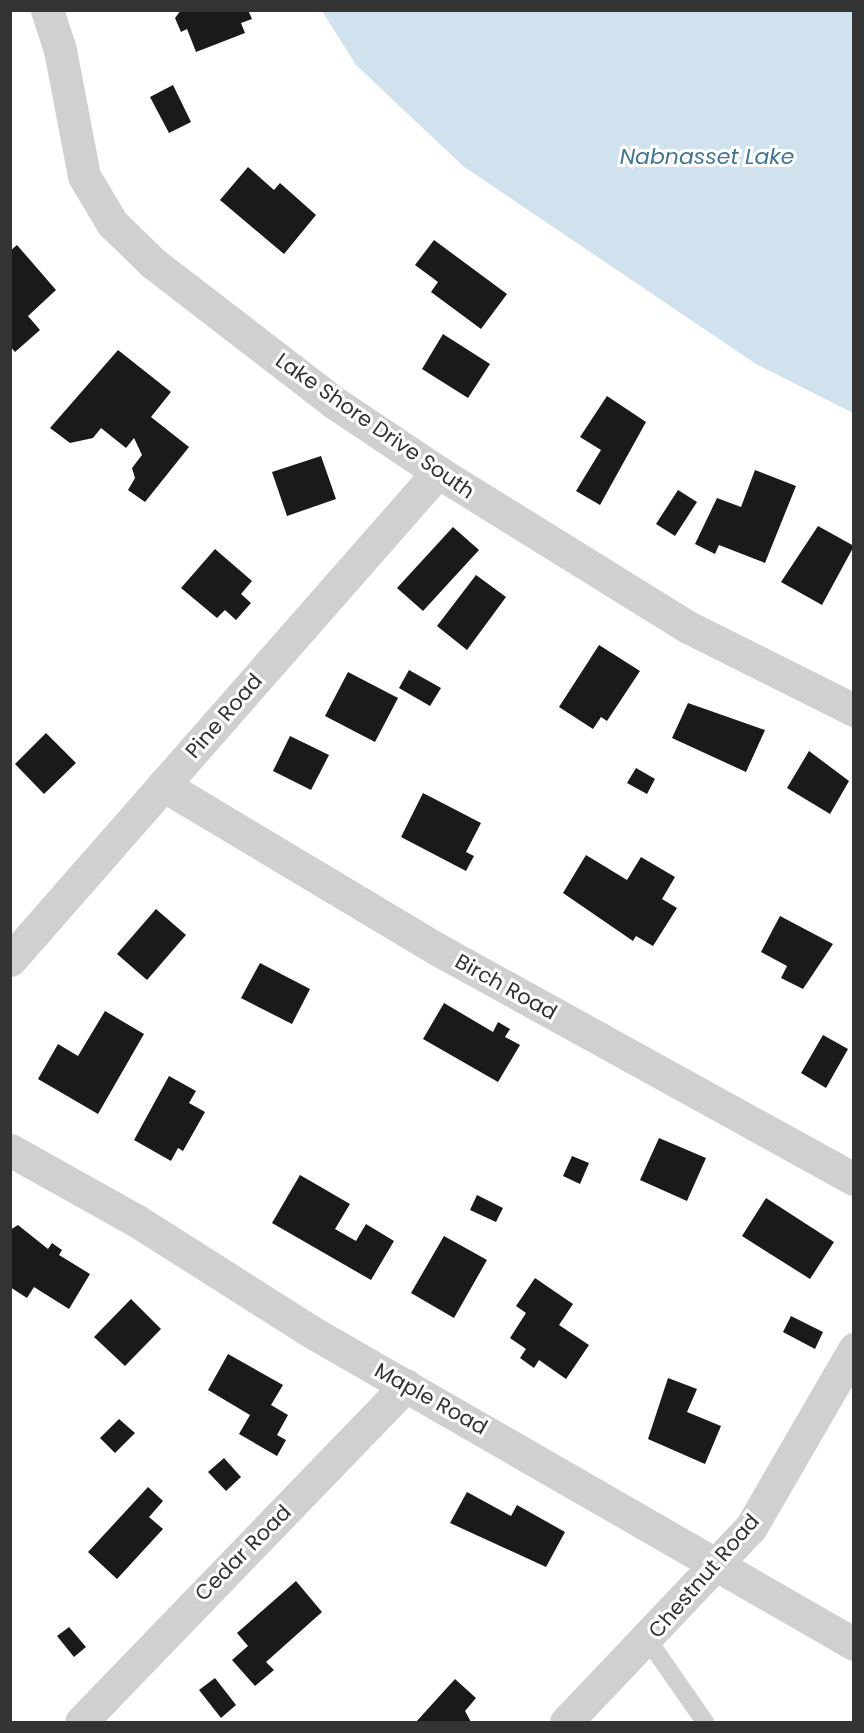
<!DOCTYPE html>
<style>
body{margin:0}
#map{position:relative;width:864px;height:1733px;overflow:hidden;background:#fff;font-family:Poppins,sans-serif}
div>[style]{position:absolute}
.water>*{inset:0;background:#cfe2ee}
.building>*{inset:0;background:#1a1a1a}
.lane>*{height:18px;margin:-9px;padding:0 9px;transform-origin:9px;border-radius:9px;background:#d0d0d0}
.street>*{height:33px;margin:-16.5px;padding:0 16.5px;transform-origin:16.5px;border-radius:16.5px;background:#d0d0d0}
span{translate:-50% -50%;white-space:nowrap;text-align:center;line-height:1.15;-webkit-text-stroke:6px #fff;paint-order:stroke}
.street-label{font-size:21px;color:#333}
.water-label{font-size:22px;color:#3f7597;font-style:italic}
.frame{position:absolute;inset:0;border:12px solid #333;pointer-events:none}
</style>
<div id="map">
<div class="water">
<div style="clip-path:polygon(322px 11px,853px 11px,853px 413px,756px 364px,463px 166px,356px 65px)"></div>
</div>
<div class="building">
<div style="clip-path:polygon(181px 10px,248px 10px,252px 19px,241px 23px,245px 33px,196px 52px,187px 29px,181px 32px,175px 18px)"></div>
<div style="clip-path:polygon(173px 85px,191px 122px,169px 133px,150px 97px)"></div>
<div style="clip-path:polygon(248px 167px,274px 190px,280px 183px,316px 215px,284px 254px,220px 200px)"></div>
<div style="clip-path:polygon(434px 240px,507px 294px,481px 329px,431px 292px,438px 282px,415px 265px)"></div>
<div style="clip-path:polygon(17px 245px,56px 290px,28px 316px,40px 330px,15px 352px,10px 346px,10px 251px)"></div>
<div style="clip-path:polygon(443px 334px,490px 364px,468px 398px,422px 369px)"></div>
<div style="clip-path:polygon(118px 350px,171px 392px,151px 417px,189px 447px,145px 502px,128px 490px,135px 478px,132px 468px,142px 455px,134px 438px,126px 448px,101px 428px,93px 438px,70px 443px,50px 428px)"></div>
<div style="clip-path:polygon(607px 396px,646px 422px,600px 505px,576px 491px,601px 450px,580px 437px)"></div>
<div style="clip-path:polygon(321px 456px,336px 499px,287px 516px,272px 472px)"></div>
<div style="clip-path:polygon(755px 470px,796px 486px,765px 563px,719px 545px,715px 554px,695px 544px,717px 498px,741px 507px)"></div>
<div style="clip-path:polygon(678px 490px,697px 502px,675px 536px,656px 524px)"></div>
<div style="clip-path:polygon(818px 526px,854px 546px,822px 605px,781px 582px)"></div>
<div style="clip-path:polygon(453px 527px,479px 550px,423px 611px,397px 588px)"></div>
<div style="clip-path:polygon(215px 549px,252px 581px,241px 594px,251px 603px,236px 620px,225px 610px,217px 618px,181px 588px)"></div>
<div style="clip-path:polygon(476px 575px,506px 597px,467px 650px,437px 626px)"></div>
<div style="clip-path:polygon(599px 645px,640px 671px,607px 721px,601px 717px,593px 729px,559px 707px)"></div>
<div style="clip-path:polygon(409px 670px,441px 688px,430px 706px,399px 688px)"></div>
<div style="clip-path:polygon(348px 672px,398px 698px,375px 742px,325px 716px)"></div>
<div style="clip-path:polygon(688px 703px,765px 730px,746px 772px,672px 738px)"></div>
<div style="clip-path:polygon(46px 733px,76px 763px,44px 794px,15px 764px)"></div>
<div style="clip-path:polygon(290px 736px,329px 755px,311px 790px,273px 771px)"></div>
<div style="clip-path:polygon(809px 751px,849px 781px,830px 814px,787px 788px)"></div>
<div style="clip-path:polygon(636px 768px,655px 779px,647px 794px,627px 783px)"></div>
<div style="clip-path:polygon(423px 793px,481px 823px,466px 852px,474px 856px,466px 871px,401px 837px)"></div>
<div style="clip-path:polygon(586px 855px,627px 880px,641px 857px,675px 877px,662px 899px,677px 908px,653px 946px,636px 936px,633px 941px,563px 893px)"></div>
<div style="clip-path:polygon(156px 909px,186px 935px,147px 980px,117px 954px)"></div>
<div style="clip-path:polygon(780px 916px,833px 944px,803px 989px,781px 978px,787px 966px,761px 952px)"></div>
<div style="clip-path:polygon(260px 963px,310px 989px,292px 1024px,241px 998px)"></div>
<div style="clip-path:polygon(444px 1003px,493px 1032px,498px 1022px,510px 1029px,505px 1037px,520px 1045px,498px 1082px,423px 1039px)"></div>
<div style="clip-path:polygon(105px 1011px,144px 1034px,98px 1114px,38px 1079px,58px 1044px,78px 1056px)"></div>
<div style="clip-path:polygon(823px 1035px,848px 1049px,826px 1088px,801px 1073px)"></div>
<div style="clip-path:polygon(169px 1076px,196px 1091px,189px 1103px,205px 1112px,183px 1151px,178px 1148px,171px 1161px,134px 1140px)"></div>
<div style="clip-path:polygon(659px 1138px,706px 1158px,687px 1201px,640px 1180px)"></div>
<div style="clip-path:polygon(572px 1156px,589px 1163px,580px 1184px,563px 1176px)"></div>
<div style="clip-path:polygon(300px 1175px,350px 1204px,335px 1229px,356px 1241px,366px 1224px,394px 1241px,371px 1280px,272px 1223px)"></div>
<div style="clip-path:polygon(477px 1195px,503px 1208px,496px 1222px,470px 1210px)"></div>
<div style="clip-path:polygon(766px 1198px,834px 1242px,810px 1279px,742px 1236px)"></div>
<div style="clip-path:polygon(18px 1225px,48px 1249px,52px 1243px,62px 1250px,59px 1255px,90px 1274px,69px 1309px,34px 1287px,27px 1298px,10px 1287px,10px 1230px)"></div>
<div style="clip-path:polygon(444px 1236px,487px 1260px,454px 1318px,411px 1293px)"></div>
<div style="clip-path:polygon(535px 1278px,573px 1304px,559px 1325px,589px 1345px,566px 1379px,539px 1360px,534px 1368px,520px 1358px,526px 1349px,510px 1338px,526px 1313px,516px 1306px)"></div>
<div style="clip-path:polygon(131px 1299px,161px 1329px,125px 1366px,94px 1337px)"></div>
<div style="clip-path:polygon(791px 1316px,823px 1332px,815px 1349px,783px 1332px)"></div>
<div style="clip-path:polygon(228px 1354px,283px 1385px,271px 1405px,288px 1415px,277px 1435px,286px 1440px,277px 1456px,239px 1434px,250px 1415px,208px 1390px)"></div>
<div style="clip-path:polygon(668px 1378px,697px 1389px,687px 1412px,721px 1426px,705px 1464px,648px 1439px)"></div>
<div style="clip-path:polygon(119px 1419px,135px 1433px,115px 1453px,100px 1438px)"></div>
<div style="clip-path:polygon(224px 1458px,241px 1477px,226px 1491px,208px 1472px)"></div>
<div style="clip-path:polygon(148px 1487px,163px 1501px,149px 1517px,163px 1529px,117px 1579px,88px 1552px)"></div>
<div style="clip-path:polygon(467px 1492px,511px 1516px,517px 1505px,565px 1532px,546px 1567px,450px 1523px)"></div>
<div style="clip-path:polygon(296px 1581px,322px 1612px,266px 1662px,274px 1670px,255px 1686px,232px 1660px,248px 1646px,237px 1633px)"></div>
<div style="clip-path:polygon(69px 1627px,86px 1647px,74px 1657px,57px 1636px)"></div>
<div style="clip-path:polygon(215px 1678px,236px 1705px,221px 1718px,199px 1690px)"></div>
<div style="clip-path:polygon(455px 1679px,476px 1698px,465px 1711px,471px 1722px,416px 1722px)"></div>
</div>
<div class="lane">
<div style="left:648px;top:1640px;width:100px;rotate:55.2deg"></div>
</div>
<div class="street">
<div style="left:47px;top:10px;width:42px;rotate:72deg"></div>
<div style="left:60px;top:50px;width:128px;rotate:79.2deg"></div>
<div style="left:84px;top:176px;width:55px;rotate:59.2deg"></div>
<div style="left:112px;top:223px;width:57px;rotate:44.3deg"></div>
<div style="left:153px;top:263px;width:226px;rotate:37.6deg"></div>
<div style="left:332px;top:401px;width:128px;rotate:33.8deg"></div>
<div style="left:438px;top:472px;width:294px;rotate:31.8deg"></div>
<div style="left:688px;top:627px;width:186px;rotate:26.6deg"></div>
<div style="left:163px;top:785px;width:319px;rotate:30.9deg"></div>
<div style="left:437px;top:949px;width:476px;rotate:28.9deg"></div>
<div style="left:10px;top:960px;width:649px;rotate:-48.75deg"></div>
<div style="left:10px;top:1150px;width:145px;rotate:29.2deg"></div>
<div style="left:137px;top:1221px;width:205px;rotate:32.4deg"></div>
<div style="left:310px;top:1331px;width:628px;rotate:29.91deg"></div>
<div style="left:81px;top:1722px;width:468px;rotate:-46deg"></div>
<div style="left:566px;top:1722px;width:269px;rotate:-46.5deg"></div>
<div style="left:751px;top:1527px;width:206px;rotate:-59.9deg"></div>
</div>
<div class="street-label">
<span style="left:375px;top:426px;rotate:35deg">Lake Shore Drive South</span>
<span style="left:224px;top:716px;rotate:-49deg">Pine Road</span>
<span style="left:506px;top:987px;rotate:29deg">Birch Road</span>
<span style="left:431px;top:1399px;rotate:29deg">Maple Road</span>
<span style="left:243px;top:1553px;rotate:-45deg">Cedar Road</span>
<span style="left:704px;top:1576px;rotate:-49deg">Chestnut Road</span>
</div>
<div class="water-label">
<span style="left:707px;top:157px">Nabnasset Lake</span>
</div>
<div class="frame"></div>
</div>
